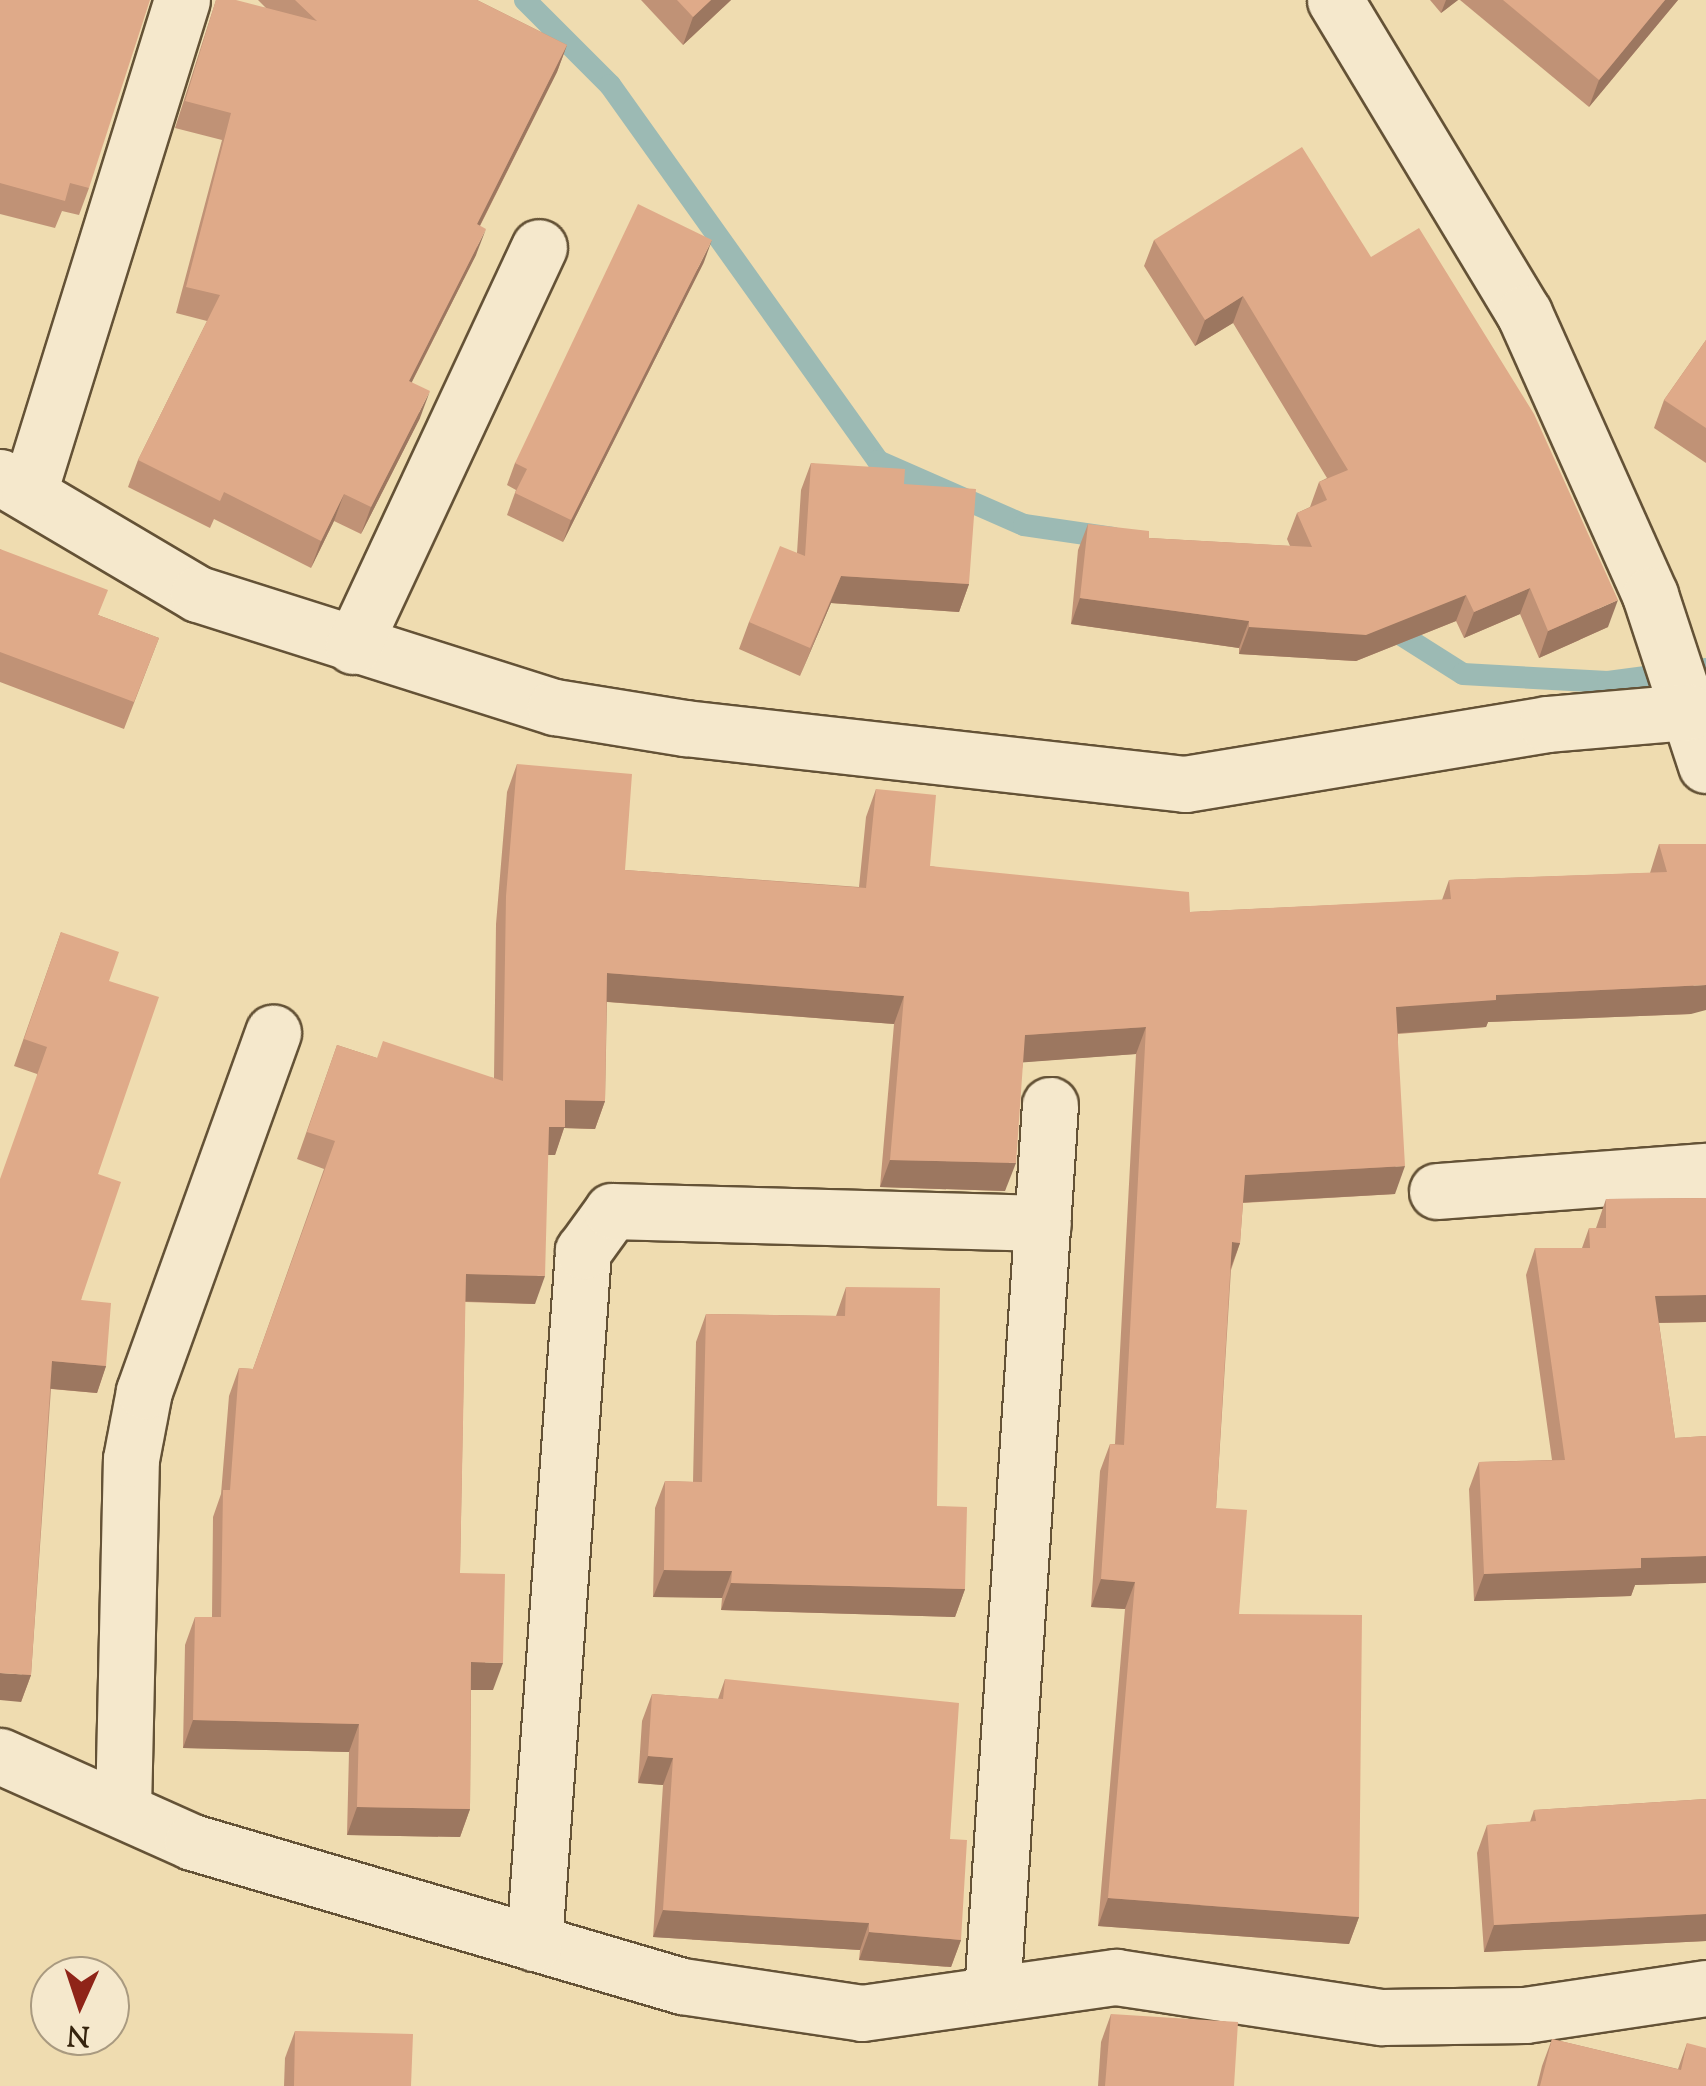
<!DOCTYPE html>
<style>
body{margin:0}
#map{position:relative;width:1706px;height:2086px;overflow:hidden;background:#efdcb0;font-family:"Sorts Mill Goudy",serif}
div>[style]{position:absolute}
.stream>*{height:22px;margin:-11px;padding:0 11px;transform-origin:11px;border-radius:11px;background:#9cbab4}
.roads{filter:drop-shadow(2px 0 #645236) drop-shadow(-2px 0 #645236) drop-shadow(0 2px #645236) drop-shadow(0 -2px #645236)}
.minor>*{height:55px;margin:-27.5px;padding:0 27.5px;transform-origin:27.5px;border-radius:27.5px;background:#f5e8cc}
.wall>*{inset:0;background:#c09276}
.shaded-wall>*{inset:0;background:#9c7760}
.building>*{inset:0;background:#dfaa89}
span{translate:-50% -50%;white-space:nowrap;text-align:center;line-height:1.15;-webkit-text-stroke:8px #f5e8cc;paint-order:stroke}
.north{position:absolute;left:30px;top:1956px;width:100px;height:100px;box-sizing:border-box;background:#f5e8cc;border:2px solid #a99a80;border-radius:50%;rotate:183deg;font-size:28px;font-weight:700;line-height:40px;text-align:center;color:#36240e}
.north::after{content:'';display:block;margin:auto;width:35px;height:45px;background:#8f2418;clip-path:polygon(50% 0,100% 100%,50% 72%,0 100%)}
</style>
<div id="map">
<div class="stream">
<div style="left:525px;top:0;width:120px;rotate:45deg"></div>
<div style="left:610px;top:85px;width:462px;rotate:54.5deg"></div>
<div style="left:878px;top:461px;width:159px;rotate:23.7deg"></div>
<div style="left:1024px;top:525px;width:90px;rotate:8.3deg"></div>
<div style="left:1384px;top:624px;width:93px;rotate:32.3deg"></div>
<div style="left:1463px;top:674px;width:145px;rotate:3.2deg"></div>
<div style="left:1608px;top:682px;width:99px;rotate:-7.6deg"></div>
</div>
<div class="roads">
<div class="minor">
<div style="left:1335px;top:0;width:366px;rotate:58.9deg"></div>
<div style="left:1524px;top:313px;width:309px;rotate:65.9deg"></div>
<div style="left:1650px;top:595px;width:179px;rotate:71.8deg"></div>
<div style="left:0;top:477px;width:230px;rotate:30.6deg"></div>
<div style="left:198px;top:594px;width:374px;rotate:17.6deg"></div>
<div style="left:555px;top:707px;width:132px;rotate:9.2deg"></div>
<div style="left:685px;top:728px;width:503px;rotate:6.39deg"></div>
<div style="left:1185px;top:784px;width:367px;rotate:-9.4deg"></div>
<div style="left:1547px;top:724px;width:142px;rotate:-4.9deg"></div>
<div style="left:29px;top:492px;width:515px;rotate:-72.73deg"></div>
<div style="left:353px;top:646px;width:440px;rotate:-65deg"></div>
<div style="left:1437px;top:1191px;width:270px;rotate:-4.3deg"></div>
<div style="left:0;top:1756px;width:210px;rotate:24.1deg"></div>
<div style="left:192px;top:1842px;width:511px;rotate:16.38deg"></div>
<div style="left:682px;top:1986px;width:182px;rotate:8.5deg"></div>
<div style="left:862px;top:2013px;width:257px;rotate:-8.1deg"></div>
<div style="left:1116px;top:1977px;width:269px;rotate:8.6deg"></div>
<div style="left:1382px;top:2017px;width:143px;rotate:-0.8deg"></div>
<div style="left:1525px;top:2015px;width:183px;rotate:-8.5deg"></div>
<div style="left:123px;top:1809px;width:350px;rotate:-88.7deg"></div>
<div style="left:131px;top:1459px;width:69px;rotate:-79.2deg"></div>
<div style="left:144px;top:1391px;width:381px;rotate:-70.2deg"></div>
<div style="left:534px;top:1943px;width:694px;rotate:-85.95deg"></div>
<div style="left:583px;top:1251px;width:49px;rotate:-54.1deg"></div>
<div style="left:612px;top:1211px;width:431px;rotate:1.6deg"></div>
<div style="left:992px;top:1994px;width:891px;rotate:-86.27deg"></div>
</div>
</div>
<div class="wall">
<div style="clip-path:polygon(0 0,89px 188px,79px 215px,62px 211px,55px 228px,0 214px)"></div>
<div style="clip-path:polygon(216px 0,266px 8px,258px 0,477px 0,567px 45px,557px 72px,480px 226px,476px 255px,412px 382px,420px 418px,361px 534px,334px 521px,311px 568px,214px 519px,210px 528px,128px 487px,138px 460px,207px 321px,176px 313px,222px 140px,175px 128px)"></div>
<div style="clip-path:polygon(641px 0,731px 0,683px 45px)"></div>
<div style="clip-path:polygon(1430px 0,1458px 0,1441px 13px)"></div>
<div style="clip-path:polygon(1460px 0,1678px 0,1589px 107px)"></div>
<div style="clip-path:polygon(1154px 240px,1371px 257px,1608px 627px,1539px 658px,1520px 614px,1464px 638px,1456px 621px,1356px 661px,1239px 654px,1239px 648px,1071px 624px,1078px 550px,1088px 524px,1149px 538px,1290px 546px,1287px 539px,1297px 513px,1310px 507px,1319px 482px,1327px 478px,1233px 323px,1195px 346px,1144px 266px)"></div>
<div style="clip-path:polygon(704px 262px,563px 542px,507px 515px,516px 490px,507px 485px,515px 463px)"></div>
<div style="clip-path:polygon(1706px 340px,1706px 463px,1654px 428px,1664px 400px)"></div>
<div style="clip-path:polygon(811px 463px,904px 484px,969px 584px,959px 612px,831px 603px,800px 676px,739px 649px,749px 622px,797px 553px,801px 490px)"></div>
<div style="clip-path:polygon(0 549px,98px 615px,159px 638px,124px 729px,0 682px)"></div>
<div style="clip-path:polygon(517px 764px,625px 870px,859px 887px,866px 817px,876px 789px,930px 866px,1190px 912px,1442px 900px,1449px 880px,1650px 873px,1659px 844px,1706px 844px,1691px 1014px,1488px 1022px,1486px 1027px,1398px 1034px,1395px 1194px,1243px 1203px,1240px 1243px,1231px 1270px,1216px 1508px,1239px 1614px,1359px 1917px,1349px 1944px,1098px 1926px,1125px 1609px,1091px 1607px,1100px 1471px,1110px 1444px,1115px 1444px,1136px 1054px,1023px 1062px,1005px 1191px,880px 1187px,894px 1024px,607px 1002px,605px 1101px,595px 1129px,564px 1128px,555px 1155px,548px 1155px,535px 1304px,465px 1302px,460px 1573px,493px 1690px,471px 1690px,470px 1809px,460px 1837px,347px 1835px,349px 1752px,183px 1748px,185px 1645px,195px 1617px,212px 1617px,213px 1517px,221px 1494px,229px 1396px,239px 1368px,253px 1369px,324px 1169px,297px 1159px,337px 1045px,377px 1058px,494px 1078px,496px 924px,507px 792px)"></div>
<div style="clip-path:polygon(61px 932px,109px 981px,98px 1174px,81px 1300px,106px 1366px,97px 1393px,51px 1389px,31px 1675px,21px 1702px,37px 1074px,14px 1066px)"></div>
<div style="clip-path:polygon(1706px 1198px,1706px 1322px,1659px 1323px,1675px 1438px,1706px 1436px,1706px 1583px,1635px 1585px,1631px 1596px,1474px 1601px,1469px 1489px,1479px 1462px,1552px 1460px,1526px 1275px,1535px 1248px,1582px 1248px,1589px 1228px,1596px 1228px,1606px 1199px)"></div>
<div style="clip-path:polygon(846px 1287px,937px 1506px,965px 1589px,955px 1617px,721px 1610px,722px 1598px,653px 1597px,655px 1508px,665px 1481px,693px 1482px,696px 1342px,706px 1314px,836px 1316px)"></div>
<div style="clip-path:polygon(725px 1679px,950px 1839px,961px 1940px,951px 1967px,859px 1960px,860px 1950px,653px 1937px,663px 1785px,638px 1783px,642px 1721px,652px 1694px,718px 1699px)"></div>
<div style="clip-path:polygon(1706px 1799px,1706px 1941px,1484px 1952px,1477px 1853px,1487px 1825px,1530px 1822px,1534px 1810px)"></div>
<div style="clip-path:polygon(1111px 2014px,1234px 2086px,1098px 2086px,1101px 2042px)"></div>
<div style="clip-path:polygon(295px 2031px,411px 2086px,284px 2086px,285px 2058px)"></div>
<div style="clip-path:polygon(1552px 2039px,1678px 2069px,1687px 2043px,1706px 2086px,1537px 2086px,1542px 2066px)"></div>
</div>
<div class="shaded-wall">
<div style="clip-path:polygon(711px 0,731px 0,683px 45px,693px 17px)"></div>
<div style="clip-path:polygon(1446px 0,1458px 0,1441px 13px)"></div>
<div style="clip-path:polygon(1665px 0,1678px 0,1589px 107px,1599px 80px)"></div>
<div style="clip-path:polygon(567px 45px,557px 72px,467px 251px,477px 224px)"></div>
<div style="clip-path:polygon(486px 229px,476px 255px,399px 407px,409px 381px)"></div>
<div style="clip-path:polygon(712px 240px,704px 262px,563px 542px,571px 520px)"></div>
<div style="clip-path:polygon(1243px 296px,1233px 323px,1195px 346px,1205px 320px)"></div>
<div style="clip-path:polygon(430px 391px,420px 418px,361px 534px,371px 507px)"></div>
<div style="clip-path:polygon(344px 494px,334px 521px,311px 568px,321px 541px)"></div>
<div style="clip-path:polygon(841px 576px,969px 584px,959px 612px,831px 603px,800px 676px)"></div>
<div style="clip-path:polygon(1530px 588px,1520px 614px,1464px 638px,1474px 612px)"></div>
<div style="clip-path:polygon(1466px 595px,1456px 621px,1356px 661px,1239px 654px,1249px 627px)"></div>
<div style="clip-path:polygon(1080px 598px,1249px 621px,1239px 648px,1071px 624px)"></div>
<div style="clip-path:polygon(1618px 600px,1608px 627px,1539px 658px,1548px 631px)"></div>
<div style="clip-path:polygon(607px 973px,904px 996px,894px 1024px,597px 1001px)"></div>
<div style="clip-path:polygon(1706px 985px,1706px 1010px,1691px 1014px,1488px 1022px,1486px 1027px,1386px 1034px,1396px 1007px,1496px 995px)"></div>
<div style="clip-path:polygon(1146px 1027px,1136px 1054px,1015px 1063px,1025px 1035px)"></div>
<div style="clip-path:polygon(565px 1100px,605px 1101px,595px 1129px,564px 1128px,555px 1155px,538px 1155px,549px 1127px)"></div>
<div style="clip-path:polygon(890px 1160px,1016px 1163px,1005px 1191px,880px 1187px)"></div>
<div style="clip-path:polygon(1405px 1166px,1395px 1194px,1235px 1203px,1245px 1175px)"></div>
<div style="clip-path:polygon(1232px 1242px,1240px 1243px,1230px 1270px)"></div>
<div style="clip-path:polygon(466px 1274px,545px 1276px,535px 1304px,456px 1301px)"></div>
<div style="clip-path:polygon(1706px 1295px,1706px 1322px,1646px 1323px,1655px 1296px)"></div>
<div style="clip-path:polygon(52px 1361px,106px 1366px,97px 1393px,43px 1388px)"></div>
<div style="clip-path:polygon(1706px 1556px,1706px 1583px,1635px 1585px,1631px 1596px,1474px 1601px,1484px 1574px,1641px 1558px)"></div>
<div style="clip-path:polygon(664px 1570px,732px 1571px,722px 1598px,653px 1597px)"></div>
<div style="clip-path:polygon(1101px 1579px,1135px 1582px,1125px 1609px,1091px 1607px)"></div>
<div style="clip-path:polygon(731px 1583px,965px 1589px,955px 1617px,721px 1610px)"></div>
<div style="clip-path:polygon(471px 1662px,503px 1663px,493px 1690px,461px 1690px)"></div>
<div style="clip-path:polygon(0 1673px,31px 1675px,21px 1702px,0 1700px)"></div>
<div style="clip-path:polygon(193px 1720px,359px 1724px,349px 1752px,183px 1748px)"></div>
<div style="clip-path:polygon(648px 1756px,673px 1758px,663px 1785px,638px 1783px)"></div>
<div style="clip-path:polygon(357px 1807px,470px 1809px,460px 1837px,347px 1835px)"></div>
<div style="clip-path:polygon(1108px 1898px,1359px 1917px,1349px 1944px,1098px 1926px)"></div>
<div style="clip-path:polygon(663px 1910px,869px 1923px,860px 1950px,653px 1937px)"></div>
<div style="clip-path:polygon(1706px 1914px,1706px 1941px,1484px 1952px,1494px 1925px)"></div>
<div style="clip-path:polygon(869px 1932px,961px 1940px,951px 1967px,859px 1960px)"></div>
</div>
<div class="building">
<div style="clip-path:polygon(0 0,150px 0,89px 188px,70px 183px,65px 201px,0 183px)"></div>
<div style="clip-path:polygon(216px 0,236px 0,317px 21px,295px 0,477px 0,567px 45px,477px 224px,486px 229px,409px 381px,430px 391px,371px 507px,344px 494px,321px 541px,224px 492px,220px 501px,138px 460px,220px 295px,186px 287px,231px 113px,185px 101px)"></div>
<div style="clip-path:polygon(677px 0,711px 0,693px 17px)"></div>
<div style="clip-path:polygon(1503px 0,1665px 0,1599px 80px)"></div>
<div style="clip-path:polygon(1302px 147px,1371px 257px,1419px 228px,1534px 414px,1618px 600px,1548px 631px,1530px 588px,1474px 612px,1466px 595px,1366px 635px,1249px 627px,1249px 621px,1080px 598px,1088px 524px,1149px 531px,1149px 538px,1312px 547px,1297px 513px,1327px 500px,1319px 482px,1348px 470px,1243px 296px,1205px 320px,1154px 240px)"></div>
<div style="clip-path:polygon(638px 204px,712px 240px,571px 520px,515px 493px,527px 469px,515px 463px)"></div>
<div style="clip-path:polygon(1706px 340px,1706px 428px,1664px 400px)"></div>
<div style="clip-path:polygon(811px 463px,905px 469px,904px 484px,976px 489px,969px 584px,841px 576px,810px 648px,749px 622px,780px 546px,805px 556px)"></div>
<div style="clip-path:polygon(0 549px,108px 590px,98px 615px,159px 638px,134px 702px,0 652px)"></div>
<div style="clip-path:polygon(517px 764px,632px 774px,625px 870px,866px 888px,876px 789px,936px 795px,930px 866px,1189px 892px,1190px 912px,1451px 899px,1449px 880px,1667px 872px,1659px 844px,1706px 844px,1706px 985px,1496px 995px,1496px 1000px,1396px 1007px,1405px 1166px,1245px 1175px,1240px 1243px,1232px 1242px,1216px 1508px,1247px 1510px,1239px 1614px,1362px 1615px,1359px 1917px,1108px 1898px,1135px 1582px,1101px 1579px,1110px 1444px,1124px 1445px,1146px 1027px,1025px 1035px,1016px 1163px,890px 1160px,904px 996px,607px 973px,605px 1101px,565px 1100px,565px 1127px,549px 1127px,545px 1276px,466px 1274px,460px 1573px,505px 1574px,503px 1663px,471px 1662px,470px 1809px,357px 1807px,359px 1724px,193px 1720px,195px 1617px,221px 1617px,223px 1490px,230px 1490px,239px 1368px,253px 1369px,335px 1141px,307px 1132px,337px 1045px,377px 1058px,383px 1041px,503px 1081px,506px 896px)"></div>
<div style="clip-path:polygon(61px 932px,119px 952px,109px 981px,159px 997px,98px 1174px,121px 1182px,81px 1300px,111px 1303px,106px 1366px,52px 1361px,31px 1675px,0 1673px,0 1179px,47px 1047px,24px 1039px)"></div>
<div style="clip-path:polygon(1706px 1198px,1706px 1295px,1655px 1296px,1675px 1438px,1706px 1436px,1706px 1556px,1641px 1558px,1641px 1568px,1484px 1574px,1479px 1462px,1565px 1460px,1535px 1248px,1590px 1248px,1589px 1228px,1606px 1228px,1606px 1199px)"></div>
<div style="clip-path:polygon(846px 1287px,940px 1288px,937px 1506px,967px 1507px,965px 1589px,731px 1583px,732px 1571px,664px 1570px,665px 1481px,702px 1482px,706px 1314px,845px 1316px)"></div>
<div style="clip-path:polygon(725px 1679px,959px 1703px,950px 1839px,967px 1840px,961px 1940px,869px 1932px,869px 1923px,663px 1910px,673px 1758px,648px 1756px,652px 1694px,723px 1699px)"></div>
<div style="clip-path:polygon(1706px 1799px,1706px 1914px,1494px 1925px,1487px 1825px,1536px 1821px,1534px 1810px)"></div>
<div style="clip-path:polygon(1111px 2014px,1238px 2022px,1234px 2086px,1105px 2086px)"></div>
<div style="clip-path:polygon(295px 2031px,413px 2034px,411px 2086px,294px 2086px)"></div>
<div style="clip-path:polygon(1552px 2039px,1681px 2070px,1687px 2043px,1706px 2048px,1706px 2086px,1540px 2086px)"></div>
</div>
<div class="north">N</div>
</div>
